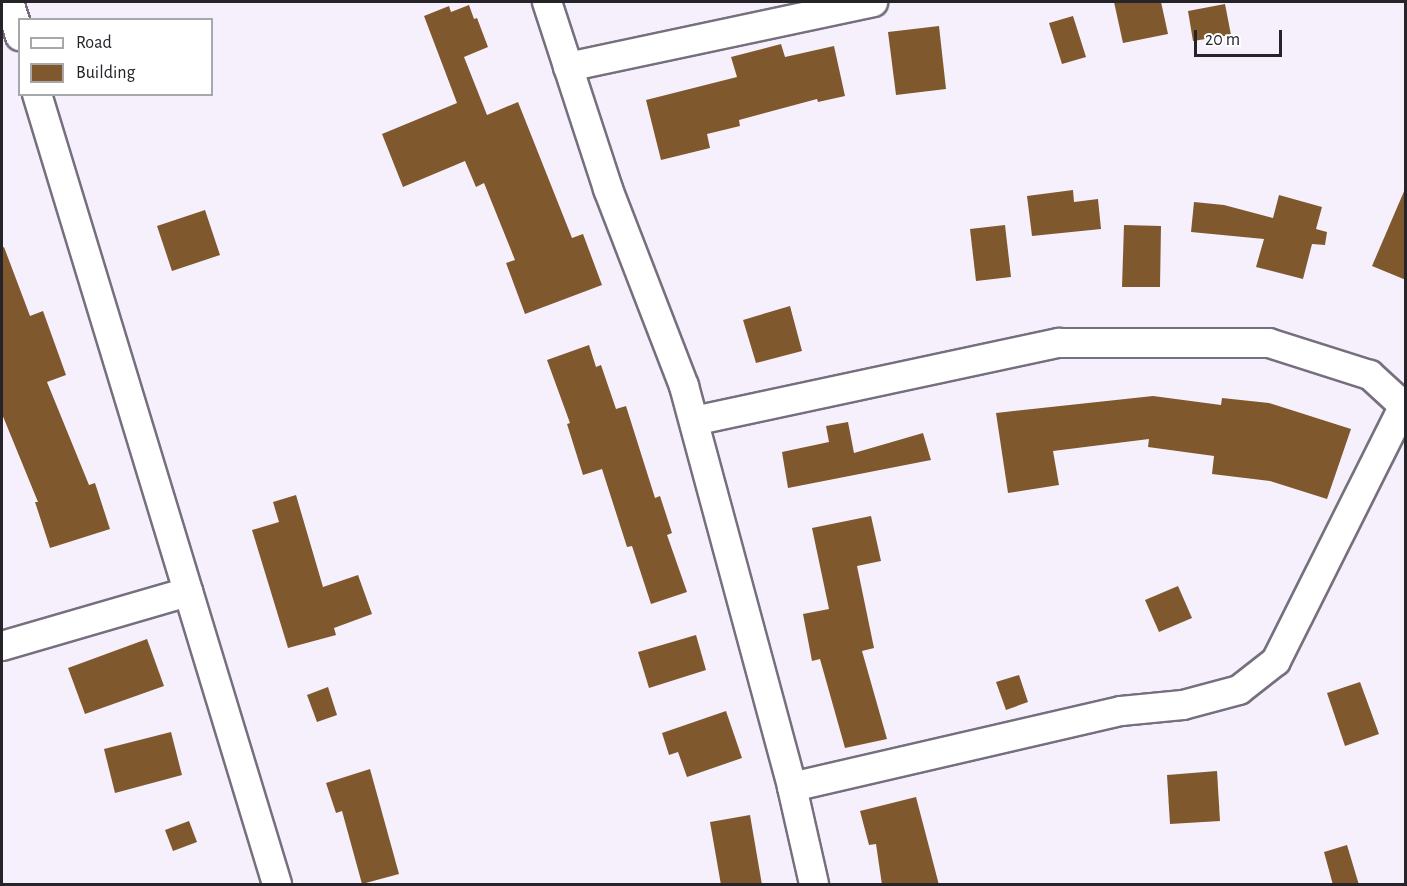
<!DOCTYPE html>
<style>
body{margin:0}
#map{position:relative;width:1407px;height:886px;overflow:hidden;background:#f6f0fd;font-family:"Alegreya Sans",sans-serif}
div>[style]{position:absolute}
.building>*{inset:0;background:#80582d}
.roads{filter:drop-shadow(2px 0 #766f7d) drop-shadow(-2px 0 #766f7d) drop-shadow(0 2px #766f7d) drop-shadow(0 -2px #766f7d)}
.minor>*{height:28px;margin:-14px;padding:0 14px;transform-origin:14px;border-radius:14px;background:#fff}
span{translate:-50% -50%;white-space:nowrap;text-align:center;line-height:1.15;-webkit-text-stroke:6px #fff;paint-order:stroke}
.frame{position:absolute;inset:0;border:3px solid #262329;pointer-events:none}
.legend{position:absolute;left:18px;top:18px;width:195px;height:78px;box-sizing:border-box;background:#fff;border:2px solid #a8a7a9;margin:0;padding:8px 10px;list-style:none;font-size:18px;color:#262329}
.legend li{display:flex;align-items:center;gap:12px;height:30px}
.legend b{width:30px;border:2px solid #a8a7a9}
.scale{position:absolute;left:1194px;top:30px;width:88px;height:27px;box-sizing:border-box;border:3px solid #262329;border-top:0;padding-left:8px;font-size:18px;line-height:21px;white-space:nowrap;color:#262329;-webkit-text-stroke:4px #fff;paint-order:stroke}
</style>
<div id="map">
<div class="building">
<div style="clip-path:polygon(1114px 2px,1161px 2px,1168px 34px,1123px 43px)"></div>
<div style="clip-path:polygon(1225px 4px,1231px 35px,1193px 41px,1188px 11px)"></div>
<div style="clip-path:polygon(469px 5px,474px 19px,477px 18px,488px 47px,464px 57px,487px 115px,518px 102px,572px 238px,583px 234px,602px 285px,525px 314px,506px 263px,515px 260px,484px 183px,476px 187px,465px 161px,403px 187px,382px 134px,457px 103px,424px 16px,449px 6px,451px 12px)"></div>
<div style="clip-path:polygon(1073px 16px,1086px 57px,1062px 64px,1049px 23px)"></div>
<div style="clip-path:polygon(939px 26px,946px 89px,896px 95px,888px 32px)"></div>
<div style="clip-path:polygon(781px 44px,785px 57px,834px 46px,845px 96px,818px 102px,817px 99px,739px 120px,740px 126px,707px 134px,710px 148px,661px 160px,646px 100px,737px 77px,731px 57px)"></div>
<div style="clip-path:polygon(1405px 189px,1406px 189px,1406px 280px,1372px 266px)"></div>
<div style="clip-path:polygon(1073px 190px,1074px 202px,1098px 199px,1101px 229px,1032px 236px,1027px 196px)"></div>
<div style="clip-path:polygon(1279px 195px,1322px 207px,1316px 229px,1327px 232px,1325px 245px,1312px 244px,1303px 279px,1256px 267px,1264px 239px,1191px 232px,1194px 202px,1224px 205px,1273px 218px)"></div>
<div style="clip-path:polygon(205px 210px,220px 255px,172px 271px,157px 226px)"></div>
<div style="clip-path:polygon(1005px 225px,1011px 277px,976px 281px,970px 229px)"></div>
<div style="clip-path:polygon(1124px 225px,1161px 226px,1160px 287px,1122px 287px)"></div>
<div style="clip-path:polygon(4px 247px,30px 316px,43px 311px,66px 375px,47px 382px,89px 485px,95px 483px,110px 529px,50px 548px,35px 502px,38px 502px,2px 414px,2px 248px)"></div>
<div style="clip-path:polygon(790px 306px,802px 351px,756px 363px,743px 320px)"></div>
<div style="clip-path:polygon(589px 345px,596px 367px,601px 365px,616px 409px,626px 406px,655px 498px,660px 496px,672px 533px,667px 535px,687px 592px,651px 604px,632px 546px,627px 547px,602px 469px,583px 475px,567px 424px,570px 423px,547px 360px)"></div>
<div style="clip-path:polygon(1153px 396px,1221px 405px,1222px 398px,1269px 403px,1351px 429px,1327px 499px,1270px 481px,1212px 474px,1214px 456px,1148px 447px,1149px 439px,1053px 451px,1059px 485px,1008px 493px,996px 413px)"></div>
<div style="clip-path:polygon(848px 422px,854px 453px,923px 433px,931px 460px,788px 488px,782px 452px,829px 442px,826px 426px)"></div>
<div style="clip-path:polygon(296px 495px,323px 587px,358px 575px,372px 614px,334px 628px,336px 635px,288px 648px,252px 530px,279px 522px,273px 502px)"></div>
<div style="clip-path:polygon(871px 516px,881px 561px,857px 566px,874px 648px,862px 651px,887px 739px,845px 748px,820px 659px,812px 661px,803px 614px,829px 609px,812px 528px)"></div>
<div style="clip-path:polygon(1178px 586px,1192px 618px,1159px 632px,1145px 600px)"></div>
<div style="clip-path:polygon(696px 635px,706px 670px,649px 688px,638px 652px)"></div>
<div style="clip-path:polygon(147px 639px,164px 686px,85px 714px,68px 668px)"></div>
<div style="clip-path:polygon(1019px 675px,1028px 702px,1006px 710px,996px 682px)"></div>
<div style="clip-path:polygon(1360px 682px,1379px 734px,1345px 746px,1327px 693px)"></div>
<div style="clip-path:polygon(328px 687px,337px 715px,317px 722px,307px 695px)"></div>
<div style="clip-path:polygon(726px 711px,742px 758px,687px 777px,678px 752px,669px 755px,662px 733px)"></div>
<div style="clip-path:polygon(171px 732px,182px 775px,115px 793px,104px 749px)"></div>
<div style="clip-path:polygon(370px 769px,399px 874px,362px 884px,342px 811px,336px 813px,326px 783px)"></div>
<div style="clip-path:polygon(1217px 771px,1220px 821px,1170px 824px,1167px 775px)"></div>
<div style="clip-path:polygon(916px 797px,939px 885px,882px 885px,876px 844px,869px 845px,860px 811px)"></div>
<div style="clip-path:polygon(750px 815px,762px 885px,721px 885px,710px 822px)"></div>
<div style="clip-path:polygon(189px 821px,197px 842px,173px 851px,165px 830px)"></div>
<div style="clip-path:polygon(1347px 845px,1359px 885px,1333px 885px,1324px 852px)"></div>
</div>
<div class="roads">
<div class="minor">
<div style="left:9px;top:2px;width:36px;rotate:72deg"></div>
<div style="left:547px;top:2px;width:197px;rotate:71.9deg"></div>
<div style="left:608px;top:189px;width:211px;rotate:68.9deg"></div>
<div style="left:684px;top:386px;width:415px;rotate:74.9deg"></div>
<div style="left:792px;top:787px;width:99px;rotate:77.2deg"></div>
<div style="left:568px;top:67px;width:312px;rotate:-12deg"></div>
<div style="left:37px;top:94px;width:826px;rotate:73.1deg"></div>
<div style="left:694px;top:421px;width:373px;rotate:-12.1deg"></div>
<div style="left:1059px;top:343px;width:210px"></div>
<div style="left:1269px;top:343px;width:106px;rotate:17.6deg"></div>
<div style="left:1370px;top:375px;width:49px;rotate:42.5deg"></div>
<div style="left:2px;top:646px;width:194px;rotate:-16.2deg"></div>
<div style="left:792px;top:787px;width:338px;rotate:-13deg"></div>
<div style="left:1121px;top:711px;width:62px;rotate:-5.5deg"></div>
<div style="left:1183px;top:705px;width:58px;rotate:-15deg"></div>
<div style="left:1239px;top:690px;width:47px;rotate:-38.1deg"></div>
<div style="left:1276px;top:661px;width:291px;rotate:-63.4deg"></div>
</div>
</div>
<div class="frame"></div>
<ul class="legend">
<li><b style="height:8px;background:#fff"></b>Road</li>
<li><b style="height:16px;background:#80582d"></b>Building</li>
</ul>
<div class="scale">20 m</div>
</div>
